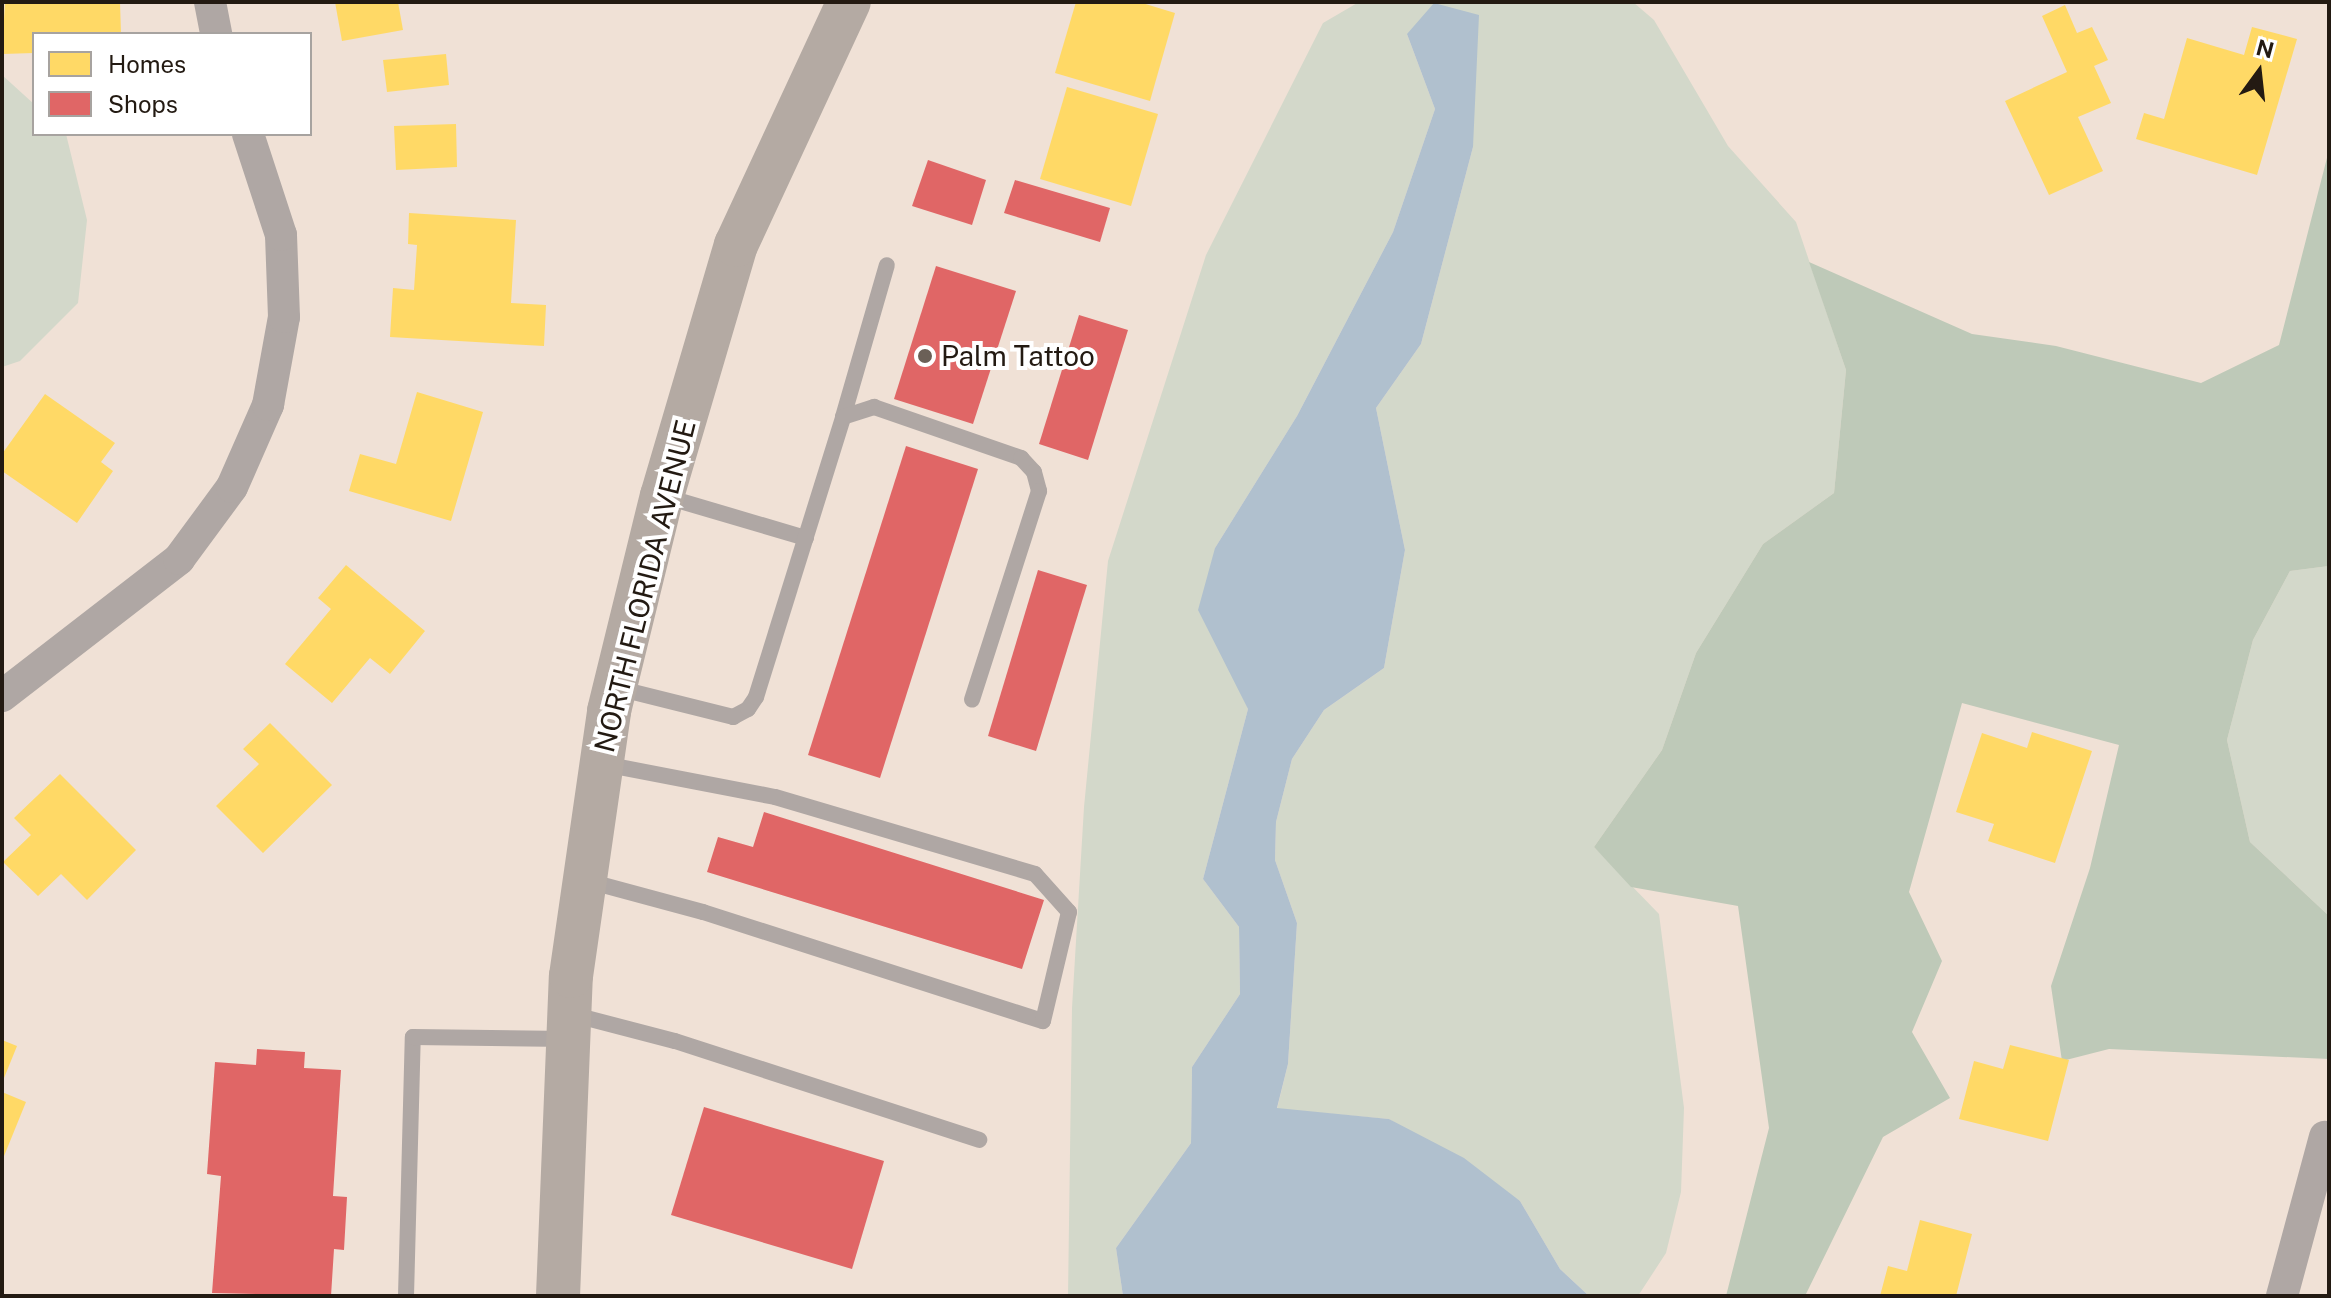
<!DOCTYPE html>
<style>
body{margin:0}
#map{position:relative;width:2331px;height:1298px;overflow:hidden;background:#f0e1d6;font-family:"Public Sans",sans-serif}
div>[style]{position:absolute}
.green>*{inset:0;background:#d3d8ca}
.forest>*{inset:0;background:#bec9b8}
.water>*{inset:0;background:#b0c0ce}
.homes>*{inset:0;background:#ffd966}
.shops>*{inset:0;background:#e06666}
.service>*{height:16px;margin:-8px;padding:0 8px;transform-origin:8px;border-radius:8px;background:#afa7a4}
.minor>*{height:32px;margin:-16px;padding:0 16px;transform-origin:16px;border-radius:16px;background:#afa7a4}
.primary>*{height:44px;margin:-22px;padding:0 22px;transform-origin:22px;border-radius:22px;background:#b4aaa3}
.dots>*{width:22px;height:22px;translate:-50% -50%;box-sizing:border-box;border:4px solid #fff;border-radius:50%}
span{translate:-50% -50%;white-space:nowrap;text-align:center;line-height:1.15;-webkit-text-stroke:8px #fff;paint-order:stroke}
.poi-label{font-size:28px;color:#231a12}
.left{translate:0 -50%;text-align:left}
.street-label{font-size:28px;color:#231a12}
.frame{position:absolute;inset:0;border:4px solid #231a12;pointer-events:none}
.legend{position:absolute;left:32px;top:32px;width:280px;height:104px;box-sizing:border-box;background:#fff;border:2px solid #a7a3a0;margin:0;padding:10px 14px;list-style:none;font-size:24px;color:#231a12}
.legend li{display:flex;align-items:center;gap:16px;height:40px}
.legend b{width:40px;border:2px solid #a7a3a0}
.north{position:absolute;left:2219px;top:32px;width:80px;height:80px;-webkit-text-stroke:6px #fff;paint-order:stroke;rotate:15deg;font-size:22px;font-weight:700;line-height:32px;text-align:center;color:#231a12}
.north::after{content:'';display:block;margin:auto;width:28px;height:36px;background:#231a12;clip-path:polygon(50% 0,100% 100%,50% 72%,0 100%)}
</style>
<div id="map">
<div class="green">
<div style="clip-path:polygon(1359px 2px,1633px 2px,1654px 20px,1728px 146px,1796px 222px,1846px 370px,1834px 493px,1763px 544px,1696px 653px,1662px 750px,1594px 847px,1659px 914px,1684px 1108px,1681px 1192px,1666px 1253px,1638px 1296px,1589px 1296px,1560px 1269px,1520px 1201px,1389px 1119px,1277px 1109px,1288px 1064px,1297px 923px,1275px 860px,1276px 822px,1292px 759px,1324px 710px,1384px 668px,1405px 550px,1376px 408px,1421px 344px,1473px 147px,1407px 34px,1435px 109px,1393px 232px,1297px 416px,1215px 548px,1231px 666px,1248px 709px,1203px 879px,1239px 927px,1240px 994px,1192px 1067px,1191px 1143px,1116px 1248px,1123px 1296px,1068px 1296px,1072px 1008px,1084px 807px,1108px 561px,1206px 255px,1323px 23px)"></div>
<div style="clip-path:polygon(2px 75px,34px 104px,34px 134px,66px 134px,87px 220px,78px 303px,20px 361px,2px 367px)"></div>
<div style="clip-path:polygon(2329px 566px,2329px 916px,2250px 842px,2227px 740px,2253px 640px,2290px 571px)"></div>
</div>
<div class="forest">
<div style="clip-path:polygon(2329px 150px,2329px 566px,2290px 571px,2253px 640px,2227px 740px,2250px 842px,2329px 916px,2329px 1059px,2109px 1049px,2062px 1061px,2051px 986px,2090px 868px,2119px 745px,1962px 703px,1909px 892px,1942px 961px,1912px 1032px,1950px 1098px,1883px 1137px,1805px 1296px,1726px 1296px,1769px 1128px,1738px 906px,1631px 887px,1594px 847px,1662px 750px,1696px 653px,1763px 544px,1834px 493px,1846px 370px,1809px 262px,1972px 334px,2056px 346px,2201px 383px,2279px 345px)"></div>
</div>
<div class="water">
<div style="clip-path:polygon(1434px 3px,1479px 15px,1473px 147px,1421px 344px,1376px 408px,1405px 550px,1384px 668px,1324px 710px,1292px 759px,1276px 822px,1275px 860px,1297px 923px,1288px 1064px,1277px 1108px,1389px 1119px,1464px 1158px,1520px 1201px,1560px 1269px,1589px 1296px,1123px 1296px,1116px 1248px,1191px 1143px,1192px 1067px,1240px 994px,1239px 927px,1203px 879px,1248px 709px,1198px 610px,1215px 548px,1297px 416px,1393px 232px,1435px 109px,1407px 34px)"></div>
</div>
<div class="homes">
<div style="clip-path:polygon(5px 2px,120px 2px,121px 34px,34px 34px,34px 53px,2px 54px)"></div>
<div style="clip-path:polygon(335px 2px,398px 2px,403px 30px,342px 41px)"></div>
<div style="clip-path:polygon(1076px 2px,1139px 2px,1175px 13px,1150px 101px,1055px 73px)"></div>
<div style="clip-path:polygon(2065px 5px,2077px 33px,2092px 27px,2108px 60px,2094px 66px,2111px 103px,2078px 117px,2103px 171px,2049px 195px,2005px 101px,2067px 72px,2042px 16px)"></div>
<div style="clip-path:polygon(2252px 27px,2297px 39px,2257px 175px,2136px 139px,2144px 113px,2164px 119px,2187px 38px,2244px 55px)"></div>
<div style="clip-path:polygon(446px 54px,449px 85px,387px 92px,383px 60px)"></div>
<div style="clip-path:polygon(1067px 87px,1158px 114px,1131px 206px,1040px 179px)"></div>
<div style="clip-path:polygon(456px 124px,457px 167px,396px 170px,394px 126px)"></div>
<div style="clip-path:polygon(409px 213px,516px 220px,511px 303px,546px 305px,544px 346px,390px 337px,393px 288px,414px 290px,417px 245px,408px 244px)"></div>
<div style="clip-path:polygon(417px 392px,483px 412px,451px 521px,349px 491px,360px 454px,396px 464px)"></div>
<div style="clip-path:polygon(45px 394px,115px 443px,101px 462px,113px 471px,77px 523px,2px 471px,2px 454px)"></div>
<div style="clip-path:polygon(346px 565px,425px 631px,390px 674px,370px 658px,332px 703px,285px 664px,331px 609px,318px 598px)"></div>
<div style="clip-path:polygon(270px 723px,332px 785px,263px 853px,216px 806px,259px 764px,243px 749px)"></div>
<div style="clip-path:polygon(2032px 732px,2092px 751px,2055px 863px,1988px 841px,1994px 824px,1956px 812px,1982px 733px,2027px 748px)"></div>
<div style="clip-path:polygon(60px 774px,136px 850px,87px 900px,61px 874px,38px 896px,3px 862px,31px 835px,14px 818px)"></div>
<div style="clip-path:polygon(2px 1040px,17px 1046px,2px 1083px)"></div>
<div style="clip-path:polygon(2010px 1045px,2069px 1060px,2048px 1141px,1959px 1119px,1974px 1061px,2003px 1069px)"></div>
<div style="clip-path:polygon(2px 1092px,26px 1102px,2px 1161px)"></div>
<div style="clip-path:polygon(1920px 1220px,1972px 1234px,1956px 1296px,1880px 1296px,1888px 1266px,1907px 1271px)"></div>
</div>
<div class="shops">
<div style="clip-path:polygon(928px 160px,986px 180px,972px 225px,912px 206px)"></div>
<div style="clip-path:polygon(1015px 180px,1110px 208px,1100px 242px,1004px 213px)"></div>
<div style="clip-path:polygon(936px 266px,1016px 291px,973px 424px,894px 399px)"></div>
<div style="clip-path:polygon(1079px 315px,1128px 330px,1088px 460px,1039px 444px)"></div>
<div style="clip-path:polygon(906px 446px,978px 469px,880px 778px,808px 755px)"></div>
<div style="clip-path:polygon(1038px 570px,1087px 585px,1036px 751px,988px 736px)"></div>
<div style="clip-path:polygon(764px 812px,1044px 900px,1022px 969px,707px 872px,718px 837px,753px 847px)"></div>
<div style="clip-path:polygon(257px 1049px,305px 1052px,304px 1068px,341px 1070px,333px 1196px,347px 1197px,344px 1250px,334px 1249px,331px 1296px,212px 1293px,221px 1176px,207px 1174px,215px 1062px,256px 1065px)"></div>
<div style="clip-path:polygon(704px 1107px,884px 1161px,852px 1269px,671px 1215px)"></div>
</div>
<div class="service">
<div style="left:843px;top:417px;width:158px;rotate:-73.9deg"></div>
<div style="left:663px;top:496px;width:149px;rotate:16.4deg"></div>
<div style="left:617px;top:688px;width:120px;rotate:14deg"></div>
<div style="left:733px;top:717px;width:17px;rotate:-28deg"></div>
<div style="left:748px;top:709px;width:14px;rotate:-56deg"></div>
<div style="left:756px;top:697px;width:293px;rotate:-72.7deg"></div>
<div style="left:843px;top:417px;width:33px;rotate:-18deg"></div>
<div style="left:874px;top:407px;width:156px;rotate:19.1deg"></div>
<div style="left:1021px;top:458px;width:19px;rotate:47deg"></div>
<div style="left:1034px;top:472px;width:20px;rotate:75deg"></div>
<div style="left:1039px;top:491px;width:219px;rotate:107.8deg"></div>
<div style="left:588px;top:881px;width:119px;rotate:15.1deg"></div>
<div style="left:703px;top:912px;width:357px;rotate:17.8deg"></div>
<div style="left:1043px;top:1021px;width:112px;rotate:-76.6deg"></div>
<div style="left:1069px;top:912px;width:51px;rotate:-131.8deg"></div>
<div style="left:1035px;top:874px;width:271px;rotate:-163.5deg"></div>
<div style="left:775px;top:797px;width:175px;rotate:-169.1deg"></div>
<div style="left:571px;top:1014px;width:107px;rotate:14.6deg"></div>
<div style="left:675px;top:1041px;width:320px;rotate:18deg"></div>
<div style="left:406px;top:1296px;width:259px;rotate:-88.5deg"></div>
<div style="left:413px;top:1037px;width:155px;rotate:0.7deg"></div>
</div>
<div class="minor">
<div style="left:210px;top:2px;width:33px;rotate:79deg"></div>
<div style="left:2px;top:696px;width:224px;rotate:-37.7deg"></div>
<div style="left:179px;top:559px;width:89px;rotate:-53.6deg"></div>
<div style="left:232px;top:487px;width:90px;rotate:-66.3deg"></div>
<div style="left:268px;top:405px;width:89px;rotate:-79.7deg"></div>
<div style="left:284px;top:317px;width:82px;rotate:-92.1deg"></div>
<div style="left:281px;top:235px;width:106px;rotate:-108.1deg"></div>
<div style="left:2282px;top:1296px;width:165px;rotate:-74.9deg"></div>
</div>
<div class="primary">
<div style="left:558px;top:1296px;width:320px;rotate:-87.7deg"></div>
<div style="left:571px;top:976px;width:268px;rotate:-81.8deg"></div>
<div style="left:609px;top:711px;width:221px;rotate:-76.2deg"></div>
<div style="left:662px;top:496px;width:262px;rotate:-73.6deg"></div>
<div style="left:736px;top:245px;width:268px;rotate:-65.1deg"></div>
</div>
<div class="dots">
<div style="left:925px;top:356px;background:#6b6057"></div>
</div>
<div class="poi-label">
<span class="left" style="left:941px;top:356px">Palm Tattoo</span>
</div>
<div class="street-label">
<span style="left:645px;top:586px;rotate:-76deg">NORTH FLORIDA AVENUE</span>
</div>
<div class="frame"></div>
<ul class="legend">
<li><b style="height:22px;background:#ffd966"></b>Homes</li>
<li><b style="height:22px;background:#e06666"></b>Shops</li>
</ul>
<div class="north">N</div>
</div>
